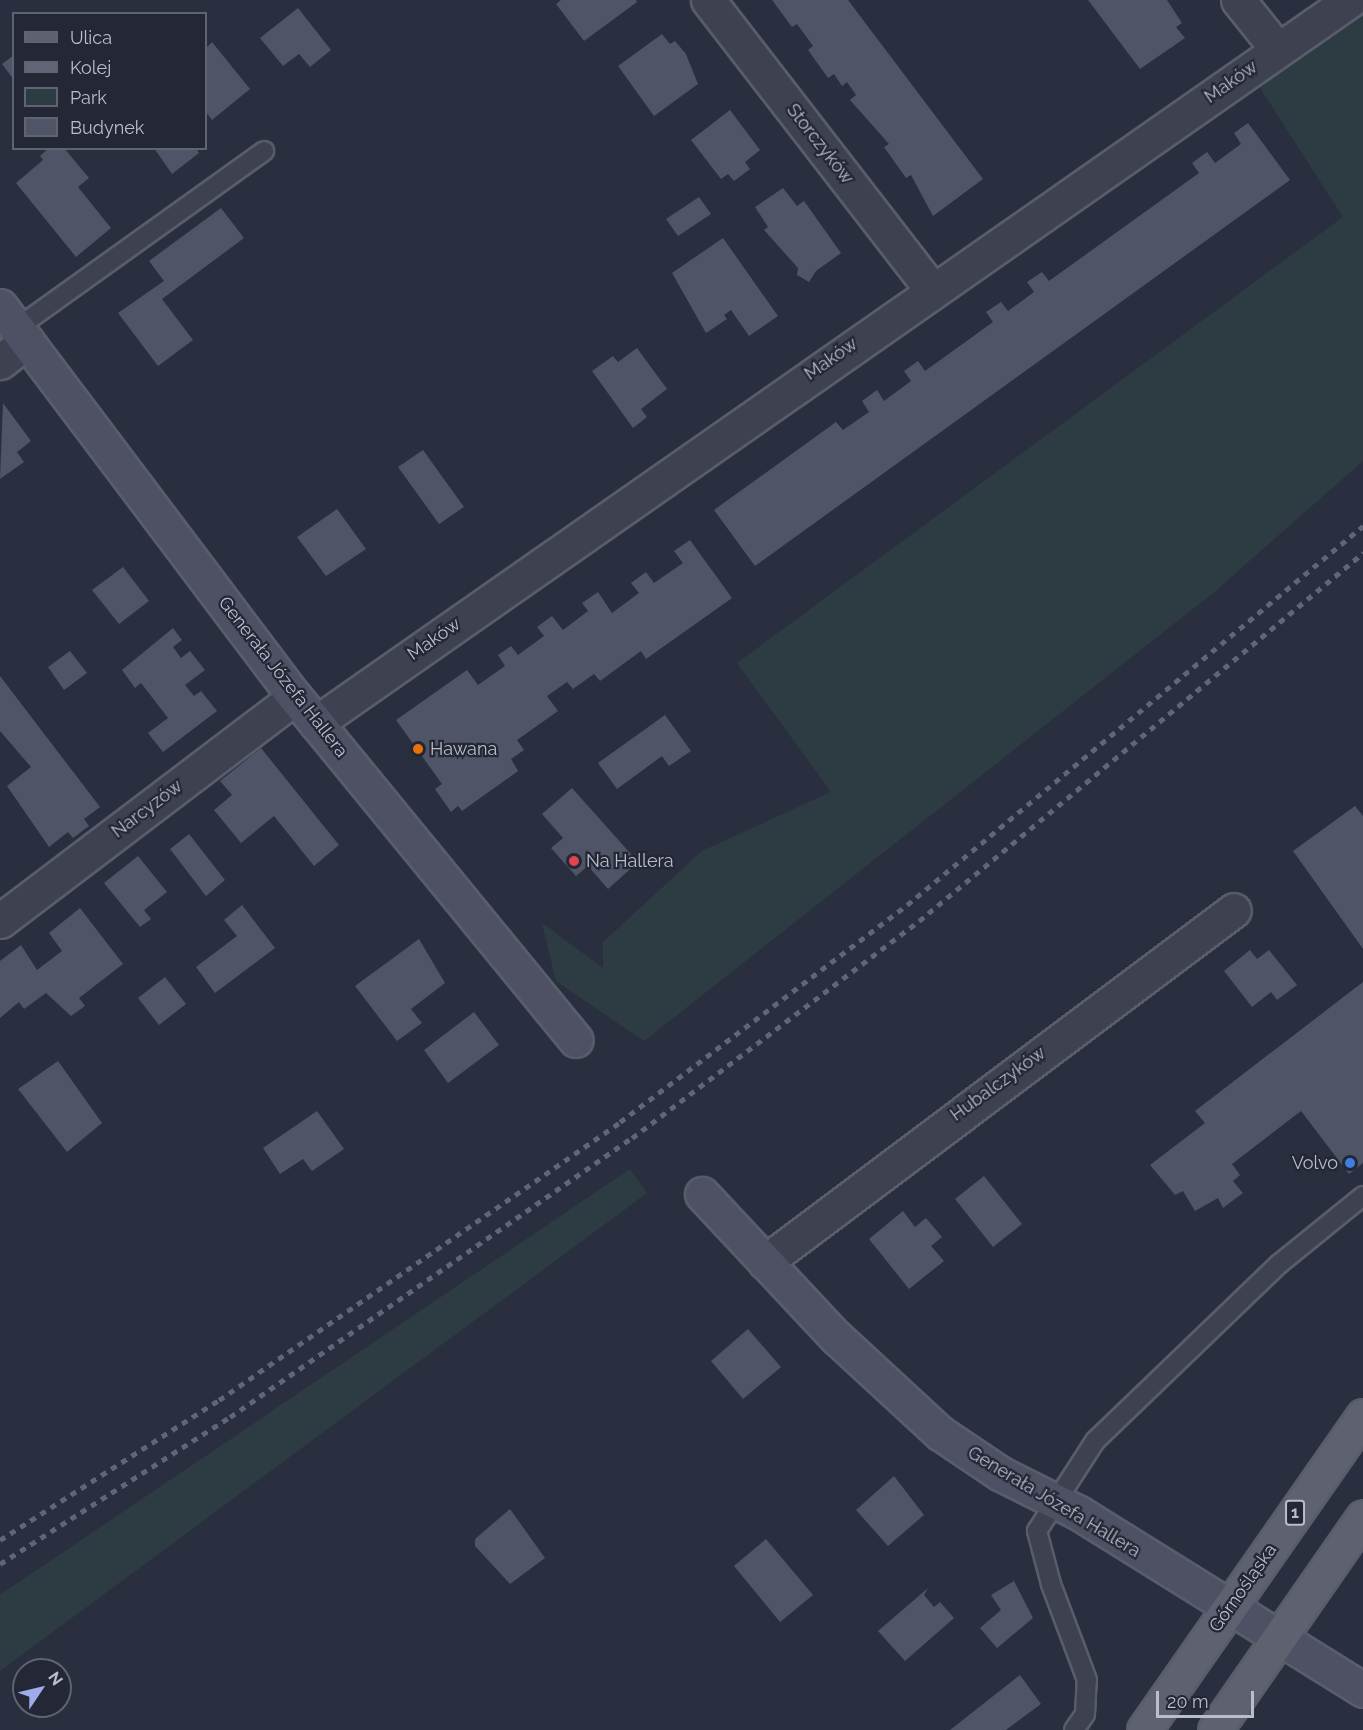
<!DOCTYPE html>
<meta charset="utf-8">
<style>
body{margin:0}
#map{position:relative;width:1363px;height:1730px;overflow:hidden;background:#2a2f40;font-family:Raleway,sans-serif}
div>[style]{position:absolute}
.green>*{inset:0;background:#2d3c42}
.building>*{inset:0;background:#4f5466}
.roads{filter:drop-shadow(2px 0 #595d6b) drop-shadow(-2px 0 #595d6b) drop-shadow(0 2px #595d6b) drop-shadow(0 -2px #595d6b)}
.lane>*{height:18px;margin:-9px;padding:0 9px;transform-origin:9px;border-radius:9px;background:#3e4250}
.street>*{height:33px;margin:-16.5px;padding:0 16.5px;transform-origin:16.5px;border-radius:16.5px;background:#3e4250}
.secondary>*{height:33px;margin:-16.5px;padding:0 16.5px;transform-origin:16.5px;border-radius:16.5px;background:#4d5163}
.primary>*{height:33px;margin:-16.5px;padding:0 16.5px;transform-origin:16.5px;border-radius:16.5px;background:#5d6170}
.rail>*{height:4.5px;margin-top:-2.25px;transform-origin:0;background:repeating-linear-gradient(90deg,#616577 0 6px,transparent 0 12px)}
.dots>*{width:16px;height:16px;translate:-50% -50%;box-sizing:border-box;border:3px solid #232736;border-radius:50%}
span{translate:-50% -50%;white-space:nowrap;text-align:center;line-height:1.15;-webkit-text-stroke:4.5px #232736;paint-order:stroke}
.shield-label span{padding:2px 4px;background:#232736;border:2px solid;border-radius:4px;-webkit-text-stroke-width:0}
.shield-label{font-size:16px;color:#bbbeca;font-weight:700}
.street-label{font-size:18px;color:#bbbeca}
.poi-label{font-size:18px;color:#bbbeca}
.left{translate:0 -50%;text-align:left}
.right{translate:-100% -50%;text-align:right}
.legend{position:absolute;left:12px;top:12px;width:195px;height:138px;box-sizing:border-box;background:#232736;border:2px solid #606371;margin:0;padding:8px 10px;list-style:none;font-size:18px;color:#bbbeca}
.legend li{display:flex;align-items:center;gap:12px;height:30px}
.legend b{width:30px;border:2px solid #606371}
.north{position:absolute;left:12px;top:1658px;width:60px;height:60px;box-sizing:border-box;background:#232736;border:2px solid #606371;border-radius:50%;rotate:55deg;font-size:16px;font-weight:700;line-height:24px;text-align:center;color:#bbbeca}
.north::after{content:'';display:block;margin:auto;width:21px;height:27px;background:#9eacec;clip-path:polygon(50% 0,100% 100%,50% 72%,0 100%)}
.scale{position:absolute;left:1156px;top:1691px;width:98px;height:27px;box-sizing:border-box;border:3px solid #bbbeca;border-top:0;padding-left:8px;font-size:18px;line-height:21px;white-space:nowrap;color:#bbbeca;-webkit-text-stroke:4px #232736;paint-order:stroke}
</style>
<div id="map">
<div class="green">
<div style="clip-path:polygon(1363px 11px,1363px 461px,1213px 593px,644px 1041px,556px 981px,542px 923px,603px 968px,603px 942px,702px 851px,831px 792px,737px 663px,1343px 217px,1259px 86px)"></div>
<div style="clip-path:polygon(630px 1169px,647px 1193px,0 1671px,0 1595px)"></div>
</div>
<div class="building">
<div style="clip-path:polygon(561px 0,636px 0,637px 2px,584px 41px,556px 4px)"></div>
<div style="clip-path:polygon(772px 0,848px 0,983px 179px,933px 216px,911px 175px,906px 178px,884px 147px,889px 144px,850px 100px,856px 95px,847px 82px,842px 86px,834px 74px,828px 78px,808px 50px,813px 46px,797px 24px,792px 27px)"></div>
<div style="clip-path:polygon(1088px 0,1167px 0,1182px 23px,1176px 27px,1185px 38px,1140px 69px)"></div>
<div style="clip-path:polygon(298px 8px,331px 50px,310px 67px,299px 54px,283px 66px,260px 38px)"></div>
<div style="clip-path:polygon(662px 34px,670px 44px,675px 41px,686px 54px,698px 84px,654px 116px,618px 66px)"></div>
<div style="clip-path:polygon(212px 42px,250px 89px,212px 120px,206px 112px,206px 48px)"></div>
<div style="clip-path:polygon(14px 55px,14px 80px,2px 64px)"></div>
<div style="clip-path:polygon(730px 110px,760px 150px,745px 162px,750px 169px,734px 181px,728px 174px,721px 179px,691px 140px)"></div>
<div style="clip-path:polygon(1248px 123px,1290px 180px,755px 566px,714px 510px,836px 422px,843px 430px,869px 412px,862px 401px,877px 390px,884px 401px,911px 381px,904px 371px,918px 361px,925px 371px,993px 322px,986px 312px,1001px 302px,1008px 311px,1034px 292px,1027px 282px,1042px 272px,1049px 281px,1199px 173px,1192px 163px,1207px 152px,1215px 163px,1241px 144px,1234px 133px)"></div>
<div style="clip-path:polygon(49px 148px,64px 148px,89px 178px,78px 187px,111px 228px,76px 257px,16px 183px,43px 160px,40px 156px)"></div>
<div style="clip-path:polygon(154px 148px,196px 148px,199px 153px,172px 174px)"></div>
<div style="clip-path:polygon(783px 188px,797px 206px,804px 201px,841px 253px,816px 271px,809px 282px,797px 275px,798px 268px,764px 230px,768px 227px,755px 207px)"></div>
<div style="clip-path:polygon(699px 197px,711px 214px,678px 236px,666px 219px)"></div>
<div style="clip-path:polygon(221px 208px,244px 238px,162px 299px,193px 340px,158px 366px,118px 313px,164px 281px,149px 261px)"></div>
<div style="clip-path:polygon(723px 238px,778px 316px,749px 336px,731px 310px,724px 315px,727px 319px,706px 333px,672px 273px)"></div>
<div style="clip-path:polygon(637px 348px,667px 389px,641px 409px,647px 417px,633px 428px,592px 371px,613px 356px,618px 362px)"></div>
<div style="clip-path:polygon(3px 403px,31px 441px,17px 452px,24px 462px,0 479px)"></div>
<div style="clip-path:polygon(423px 450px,464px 507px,439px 524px,398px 467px)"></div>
<div style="clip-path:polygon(337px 509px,366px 549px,326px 576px,297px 537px)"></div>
<div style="clip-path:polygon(690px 540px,732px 598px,646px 659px,641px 651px,600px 681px,594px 674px,573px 689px,567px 682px,547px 696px,558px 711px,517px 740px,524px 750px,511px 759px,518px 771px,462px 811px,458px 806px,451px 812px,435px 789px,442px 784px,396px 720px,467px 670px,478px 685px,505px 666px,498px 655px,511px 646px,518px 655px,544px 636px,537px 627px,552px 616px,563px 630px,588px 611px,582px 603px,598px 592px,612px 613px,639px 593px,631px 583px,646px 572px,654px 583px,683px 563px,674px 551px)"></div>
<div style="clip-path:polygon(123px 567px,149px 601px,119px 624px,92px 590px)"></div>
<div style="clip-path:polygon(173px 628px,182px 640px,173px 647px,181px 658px,190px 651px,205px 670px,185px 685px,194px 696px,201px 691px,217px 711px,163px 752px,148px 733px,168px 718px,141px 683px,135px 688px,122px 670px)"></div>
<div style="clip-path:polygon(70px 651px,87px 673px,64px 690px,48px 667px)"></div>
<div style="clip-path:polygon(0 676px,100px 807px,84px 819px,89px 826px,73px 838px,68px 832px,49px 847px,7px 786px,31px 767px,0 731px)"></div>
<div style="clip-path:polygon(665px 715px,691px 751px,669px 766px,662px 756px,617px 789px,598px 763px)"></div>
<div style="clip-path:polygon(261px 748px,339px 845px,314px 866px,274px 816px,241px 843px,214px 810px,232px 795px,220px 781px)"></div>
<div style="clip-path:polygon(572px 788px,638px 862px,608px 889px,588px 866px,576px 876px,551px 848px,563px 838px,542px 814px)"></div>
<div style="clip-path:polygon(1355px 806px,1363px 816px,1363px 949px,1293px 851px)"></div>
<div style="clip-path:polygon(189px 834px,225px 880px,206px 896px,170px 849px)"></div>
<div style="clip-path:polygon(138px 856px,167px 892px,144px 910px,151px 919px,140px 927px,104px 883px)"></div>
<div style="clip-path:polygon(242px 905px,275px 948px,215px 993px,196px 967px,237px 936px,224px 920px)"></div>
<div style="clip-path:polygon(80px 908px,123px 964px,79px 998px,85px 1006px,71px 1016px,46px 993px,24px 1009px,19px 1002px,0 1018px,0 961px,21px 945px,37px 970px,62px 951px,49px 933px)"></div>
<div style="clip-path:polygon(419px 939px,445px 983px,411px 1009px,422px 1023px,397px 1041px,355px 986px)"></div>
<div style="clip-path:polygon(1250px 950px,1257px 959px,1269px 950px,1297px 985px,1277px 1000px,1271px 992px,1252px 1007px,1224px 971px)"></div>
<div style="clip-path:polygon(165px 977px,186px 1004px,159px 1025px,138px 998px)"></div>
<div style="clip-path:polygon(1363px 982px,1363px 1163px,1349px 1174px,1301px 1111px,1232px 1164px,1240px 1175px,1233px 1181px,1243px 1193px,1223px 1208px,1218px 1198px,1195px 1211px,1183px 1191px,1175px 1195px,1150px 1165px,1205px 1123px,1195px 1111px)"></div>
<div style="clip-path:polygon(474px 1012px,499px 1045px,448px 1083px,424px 1050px)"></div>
<div style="clip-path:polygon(58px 1061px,102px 1123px,67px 1152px,18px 1089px)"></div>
<div style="clip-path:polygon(317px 1111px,344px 1149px,312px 1171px,303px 1159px,280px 1174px,263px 1148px)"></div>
<div style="clip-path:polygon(984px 1176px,1022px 1224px,993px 1247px,955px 1199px)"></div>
<div style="clip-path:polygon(903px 1211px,915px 1227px,926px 1218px,942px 1237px,931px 1246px,944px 1261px,909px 1289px,869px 1239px)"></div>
<div style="clip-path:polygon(748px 1329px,781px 1367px,743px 1399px,711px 1361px)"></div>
<div style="clip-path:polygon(894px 1476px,924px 1515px,888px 1546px,856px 1510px)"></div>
<div style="clip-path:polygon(510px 1509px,545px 1558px,510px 1584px,475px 1546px,475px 1539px)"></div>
<div style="clip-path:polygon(766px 1539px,813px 1595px,780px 1622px,734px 1566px)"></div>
<div style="clip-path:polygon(1014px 1581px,1033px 1618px,997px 1648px,980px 1628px,1001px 1610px,991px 1595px)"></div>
<div style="clip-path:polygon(928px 1588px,924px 1595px,934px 1607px,940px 1602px,954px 1618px,905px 1661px,878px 1631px)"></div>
<div style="clip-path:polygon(1020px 1675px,1041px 1704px,1006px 1730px,950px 1730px)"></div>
</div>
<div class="roads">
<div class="lane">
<div style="left:17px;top:328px;width:304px;rotate:-35.6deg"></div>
<div style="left:1074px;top:1730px;width:19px;rotate:-55deg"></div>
<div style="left:1085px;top:1714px;width:34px;rotate:-87deg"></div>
<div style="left:1087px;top:1680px;width:103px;rotate:-110.6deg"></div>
<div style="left:1051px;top:1584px;width:55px;rotate:-104.8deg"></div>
<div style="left:1037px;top:1531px;width:107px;rotate:-57.2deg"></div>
<div style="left:1095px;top:1441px;width:255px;rotate:-43.9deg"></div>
<div style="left:1279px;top:1264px;width:108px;rotate:-39deg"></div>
</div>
<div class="street">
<div style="left:708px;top:0;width:365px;rotate:52.3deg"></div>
<div style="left:1238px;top:0;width:64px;rotate:51.3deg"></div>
<div style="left:0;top:362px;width:34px;rotate:-38deg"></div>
<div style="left:316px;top:723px;width:1262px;rotate:-34.96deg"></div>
<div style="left:0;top:921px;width:370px;rotate:-37.2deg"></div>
<div style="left:765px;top:1262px;width:586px;rotate:-36.89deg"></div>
</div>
<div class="secondary">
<div style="left:0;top:306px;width:490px;rotate:53deg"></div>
<div style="left:295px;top:697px;width:443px;rotate:50.7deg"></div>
<div style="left:702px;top:1194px;width:196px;rotate:46.9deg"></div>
<div style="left:836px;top:1337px;width:142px;rotate:42.7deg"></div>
<div style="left:940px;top:1433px;width:73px;rotate:33.9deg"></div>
<div style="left:1001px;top:1474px;width:87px;rotate:26.6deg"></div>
<div style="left:1079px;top:1513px;width:335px;rotate:31.9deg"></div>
</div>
<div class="primary">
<div style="left:1144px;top:1730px;width:383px;rotate:-55.1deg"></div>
<div style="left:1215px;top:1730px;width:259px;rotate:-55.2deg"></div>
</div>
</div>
<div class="rail">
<div style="left:0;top:1540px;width:260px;rotate:-32.6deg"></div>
<div style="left:219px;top:1400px;width:488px;rotate:-34.7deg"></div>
<div style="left:620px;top:1122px;width:360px;rotate:-37.1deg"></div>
<div style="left:907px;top:905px;width:593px;rotate:-39.73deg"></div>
<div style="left:0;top:1564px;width:273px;rotate:-32.6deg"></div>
<div style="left:230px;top:1417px;width:489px;rotate:-34.8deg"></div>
<div style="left:632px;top:1138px;width:360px;rotate:-37.1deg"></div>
<div style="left:919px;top:921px;width:577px;rotate:-39.65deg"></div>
</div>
<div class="dots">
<div style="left:418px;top:749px;background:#e8710a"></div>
<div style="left:574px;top:861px;background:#e0444e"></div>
<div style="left:1350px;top:1163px;background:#3f7fe0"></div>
</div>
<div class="shield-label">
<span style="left:1295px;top:1513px">1</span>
</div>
<div class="street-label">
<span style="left:1231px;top:82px;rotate:-35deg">Maków</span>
<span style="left:820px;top:144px;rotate:52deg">Storczyków</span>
<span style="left:831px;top:359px;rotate:-35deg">Maków</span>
<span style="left:434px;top:639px;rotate:-35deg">Maków</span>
<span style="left:283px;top:677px;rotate:52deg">Generała Józefa Hallera</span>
<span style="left:147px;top:809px;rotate:-37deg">Narcyzów</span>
<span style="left:998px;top:1084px;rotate:-36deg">Hubalczyków</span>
<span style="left:1054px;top:1502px;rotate:31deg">Generała Józefa Hallera</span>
<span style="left:1243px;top:1588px;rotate:-55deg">Górnośląska</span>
</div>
<div class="poi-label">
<span class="left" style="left:430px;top:749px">Hawana</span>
<span class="left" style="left:586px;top:861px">Na Hallera</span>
<span class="right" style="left:1338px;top:1163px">Volvo</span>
</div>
<ul class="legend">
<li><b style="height:8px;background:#5d6170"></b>Ulica</li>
<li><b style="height:8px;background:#616577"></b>Kolej</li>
<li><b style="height:16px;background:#2d3c42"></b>Park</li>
<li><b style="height:16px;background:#4f5466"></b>Budynek</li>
</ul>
<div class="north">N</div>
<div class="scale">20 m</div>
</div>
